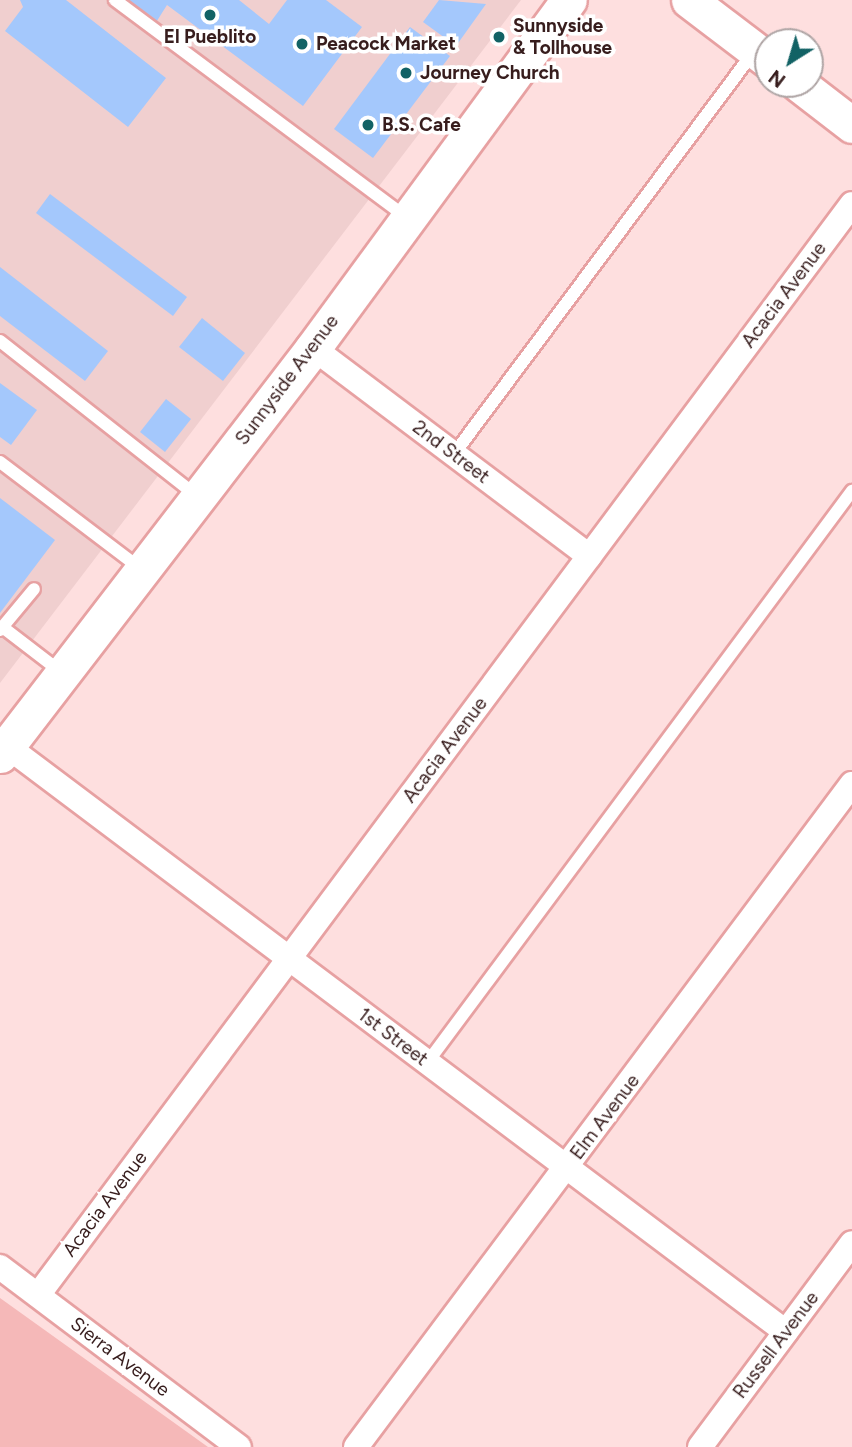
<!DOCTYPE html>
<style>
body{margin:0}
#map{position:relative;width:852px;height:1447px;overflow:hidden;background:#fedfdf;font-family:Figtree,sans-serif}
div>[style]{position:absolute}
.built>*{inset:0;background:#f0cfcf}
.green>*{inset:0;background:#f5b8b8}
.building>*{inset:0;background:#a4c8fc}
.roads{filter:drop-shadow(2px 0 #e7a1a2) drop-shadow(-2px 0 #e7a1a2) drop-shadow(0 2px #e7a1a2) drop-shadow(0 -2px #e7a1a2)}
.lane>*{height:12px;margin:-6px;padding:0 6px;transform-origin:6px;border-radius:6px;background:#fff}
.street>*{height:24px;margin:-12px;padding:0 12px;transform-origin:12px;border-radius:12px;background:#fff}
.secondary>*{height:35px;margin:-17.5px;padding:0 17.5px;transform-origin:17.5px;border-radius:17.5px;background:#fff}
.dots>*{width:19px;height:19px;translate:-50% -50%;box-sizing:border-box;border:4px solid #fff;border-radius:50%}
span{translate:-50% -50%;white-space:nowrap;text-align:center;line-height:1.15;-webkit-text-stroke:7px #fff;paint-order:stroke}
.poi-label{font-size:19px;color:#371d1d;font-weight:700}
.left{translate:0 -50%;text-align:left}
.street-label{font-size:19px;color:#371d1d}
.north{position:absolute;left:754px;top:28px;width:70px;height:70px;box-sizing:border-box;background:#fff;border:2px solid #afa5a5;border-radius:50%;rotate:217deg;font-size:19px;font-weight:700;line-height:28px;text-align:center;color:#371d1d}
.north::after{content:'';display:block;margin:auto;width:24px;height:32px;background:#126265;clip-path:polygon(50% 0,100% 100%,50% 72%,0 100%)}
</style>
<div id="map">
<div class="built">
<div style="clip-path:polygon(0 0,521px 0,0 683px)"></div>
</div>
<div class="green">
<div style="clip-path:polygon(0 1298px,208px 1447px,0 1447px)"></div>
</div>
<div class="building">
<div style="clip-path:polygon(20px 0,66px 0,166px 78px,128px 127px,5px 31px,23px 7px)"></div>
<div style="clip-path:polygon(122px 0,239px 0,269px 24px,287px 0,326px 0,362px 27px,303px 106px,167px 5px,155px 24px)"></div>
<div style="clip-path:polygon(439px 0,486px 4px,456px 46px,423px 22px)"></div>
<div style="clip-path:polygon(410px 27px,450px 56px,373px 158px,334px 129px)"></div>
<div style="clip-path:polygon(50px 194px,187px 297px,173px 316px,36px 213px)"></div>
<div style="clip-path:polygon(0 267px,108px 351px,85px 381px,0 316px)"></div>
<div style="clip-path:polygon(202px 318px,245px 353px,223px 381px,179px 347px)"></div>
<div style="clip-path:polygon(0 383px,37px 410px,11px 445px,0 437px)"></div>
<div style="clip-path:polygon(166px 399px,191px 419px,165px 452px,140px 432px)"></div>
<div style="clip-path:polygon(0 498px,55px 540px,0 613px)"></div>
</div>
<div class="roads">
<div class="lane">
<div style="left:115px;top:0;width:365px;rotate:36.7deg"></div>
<div style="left:0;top:341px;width:251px;rotate:38.2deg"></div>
<div style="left:454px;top:454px;width:504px;rotate:-53.31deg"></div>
<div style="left:0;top:462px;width:177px;rotate:37.2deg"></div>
<div style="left:5px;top:629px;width:71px;rotate:37.5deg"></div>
<div style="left:0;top:630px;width:53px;rotate:-50.3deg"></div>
<div style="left:427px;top:1063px;width:713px;rotate:-53.39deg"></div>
</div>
<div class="street">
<div style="left:313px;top:348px;width:346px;rotate:37deg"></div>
<div style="left:0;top:741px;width:983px;rotate:36.94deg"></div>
<div style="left:0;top:1267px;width:299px;rotate:37deg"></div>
<div style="left:38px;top:1295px;width:1361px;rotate:-53.27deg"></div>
<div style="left:356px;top:1447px;width:828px;rotate:-53.2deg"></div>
<div style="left:700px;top:1447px;width:254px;rotate:-53.3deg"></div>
</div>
<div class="secondary">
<div style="left:689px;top:0;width:99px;rotate:37.2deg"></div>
<div style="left:799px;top:84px;width:67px;rotate:37.7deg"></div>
<div style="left:0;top:755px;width:513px;rotate:-52.44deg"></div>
<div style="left:313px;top:348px;width:432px;rotate:-53.7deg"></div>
</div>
</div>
<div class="dots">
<div style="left:210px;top:15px;background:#126265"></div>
<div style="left:499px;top:37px;background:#126265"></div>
<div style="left:302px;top:44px;background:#126265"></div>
<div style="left:406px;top:73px;background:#126265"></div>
<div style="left:368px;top:125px;background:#126265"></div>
</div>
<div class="poi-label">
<span class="left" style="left:513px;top:37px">Sunnyside<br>&amp; Tollhouse</span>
<span style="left:210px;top:37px">El Pueblito</span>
<span class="left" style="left:316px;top:44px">Peacock Market</span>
<span class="left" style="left:420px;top:73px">Journey Church</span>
<span class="left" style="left:382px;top:125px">B.S. Cafe</span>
</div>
<div class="street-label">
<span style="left:784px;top:295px;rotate:-53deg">Acacia Avenue</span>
<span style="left:287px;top:380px;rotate:-53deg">Sunnyside Avenue</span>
<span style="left:451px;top:452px;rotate:37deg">2nd Street</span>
<span style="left:445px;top:750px;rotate:-53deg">Acacia Avenue</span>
<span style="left:393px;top:1037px;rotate:37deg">1st Street</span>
<span style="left:605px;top:1117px;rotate:-53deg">Elm Avenue</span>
<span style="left:105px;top:1204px;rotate:-53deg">Acacia Avenue</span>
<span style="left:776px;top:1345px;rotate:-53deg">Russell Avenue</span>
<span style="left:120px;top:1357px;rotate:37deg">Sierra Avenue</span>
</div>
<div class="north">N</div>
</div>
